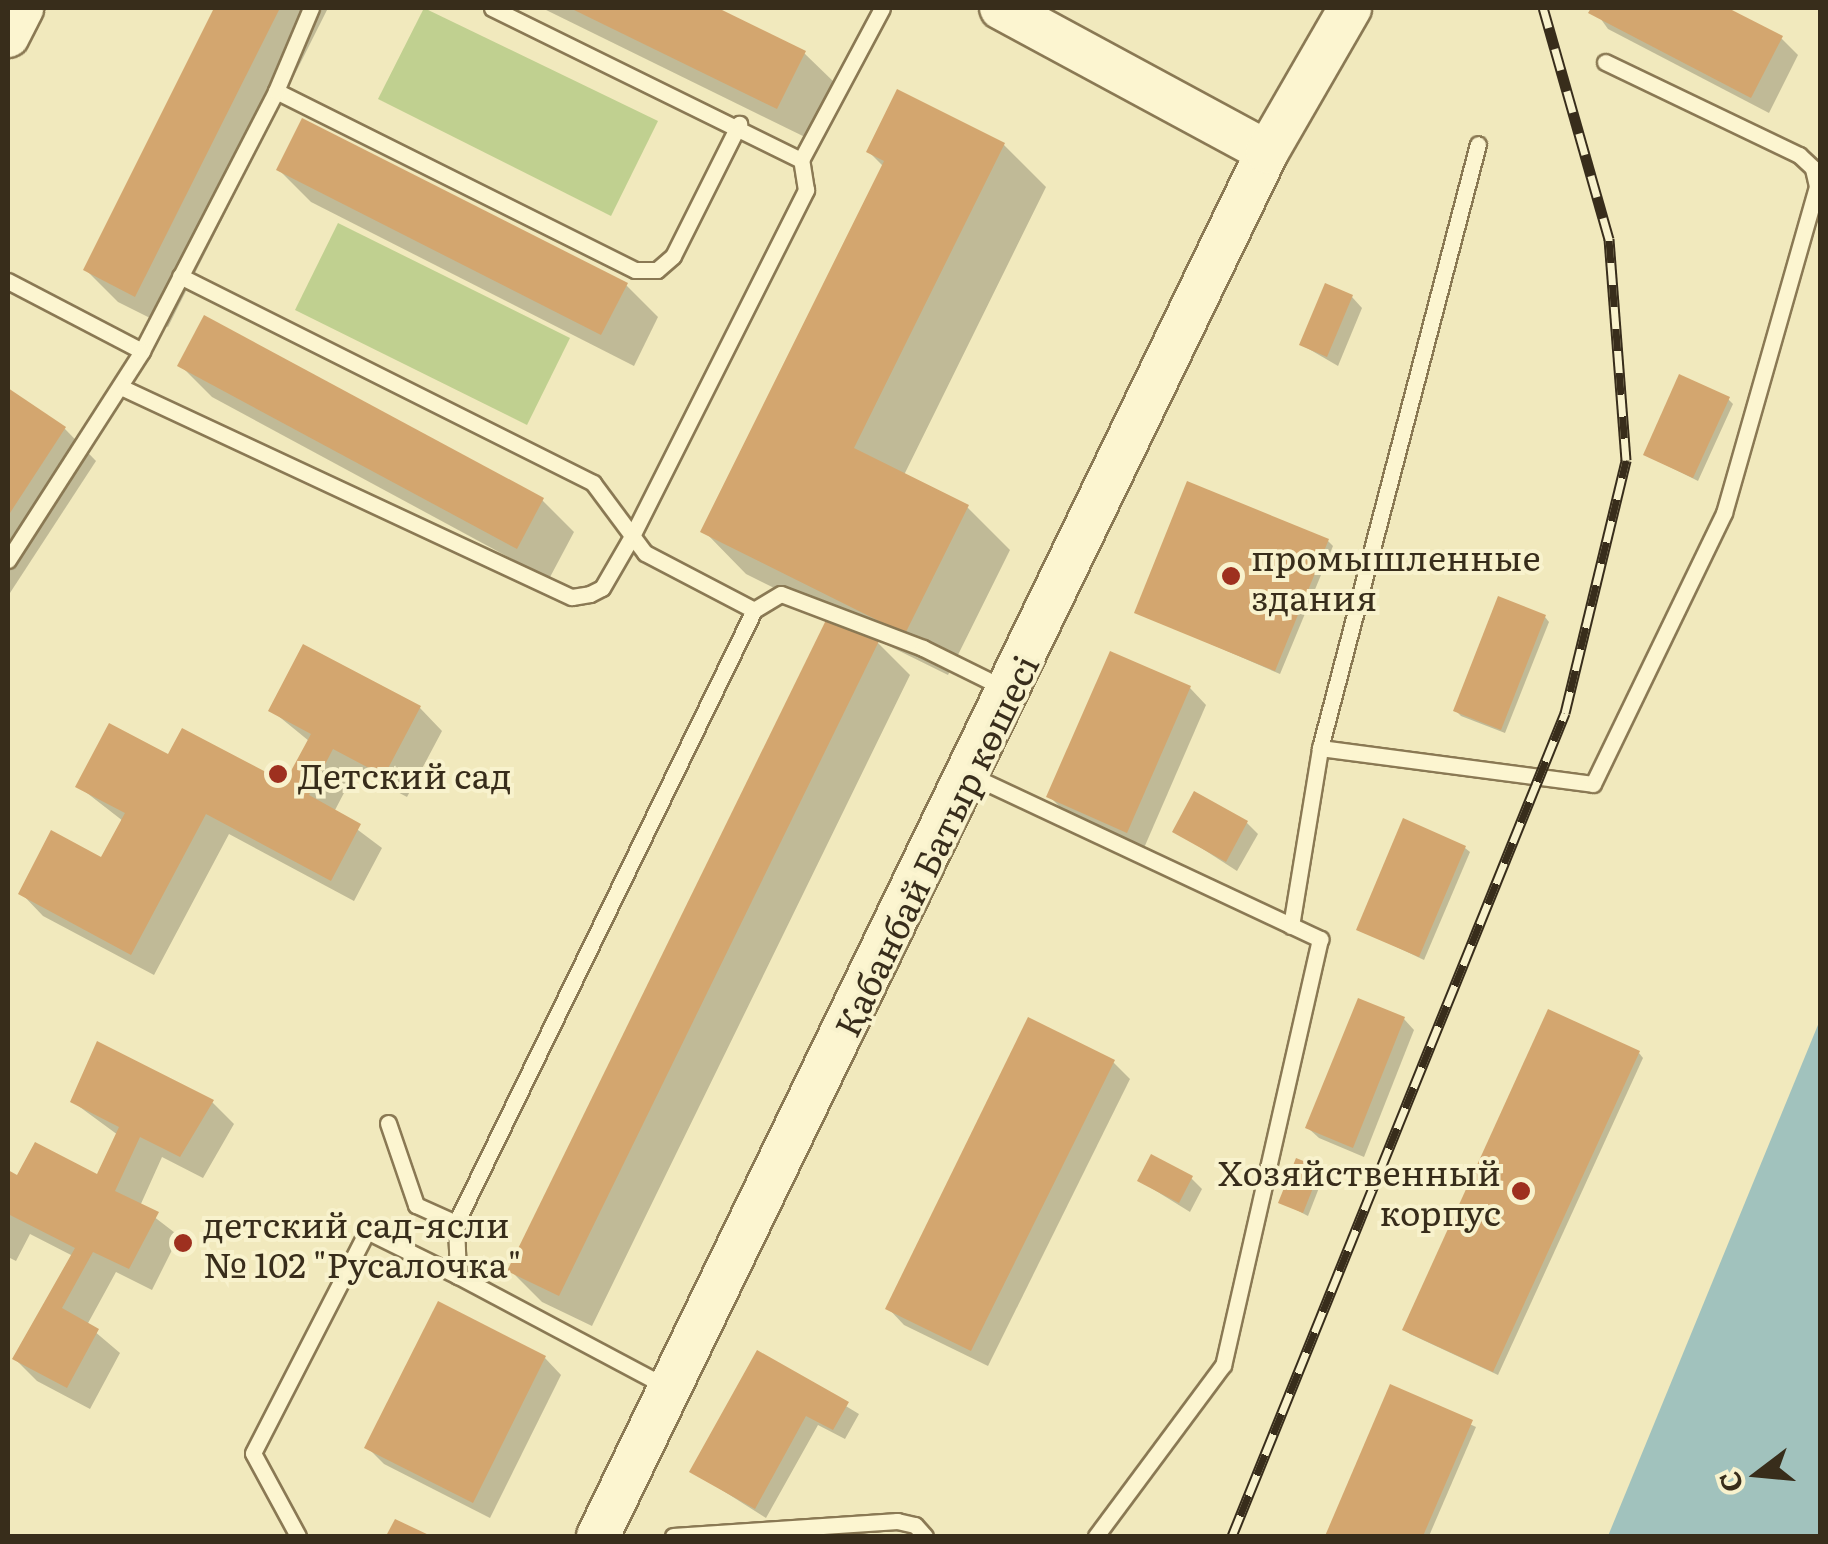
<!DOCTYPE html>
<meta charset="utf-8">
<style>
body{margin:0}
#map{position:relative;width:1828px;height:1544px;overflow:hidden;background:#f1e9bd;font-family:Literata,serif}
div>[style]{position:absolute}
.green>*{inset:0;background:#c0d090}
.water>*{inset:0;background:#a1c2bd}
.shadow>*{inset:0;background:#0003}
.building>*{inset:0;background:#d3a66f}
.roads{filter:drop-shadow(2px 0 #8a7954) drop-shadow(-2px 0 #8a7954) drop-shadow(0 2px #8a7954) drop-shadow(0 -2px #8a7954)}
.lane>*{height:15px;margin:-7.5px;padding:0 7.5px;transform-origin:7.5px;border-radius:7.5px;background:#fcf5d0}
.secondary>*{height:42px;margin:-21px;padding:0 21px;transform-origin:21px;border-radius:21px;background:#fcf5d0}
.rail>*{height:11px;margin-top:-5.5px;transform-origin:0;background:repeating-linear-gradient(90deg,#f8f2cd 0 22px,#382d1b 0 44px);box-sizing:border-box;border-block:2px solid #382d1b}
.dots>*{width:28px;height:28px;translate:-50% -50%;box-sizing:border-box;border:5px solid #f8f2cd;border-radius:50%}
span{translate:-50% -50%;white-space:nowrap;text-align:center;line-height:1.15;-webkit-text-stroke:8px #f8f2cd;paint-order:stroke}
.poi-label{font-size:35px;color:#382d1b}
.left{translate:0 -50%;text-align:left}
.right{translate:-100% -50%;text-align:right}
.street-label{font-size:35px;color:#382d1b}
.frame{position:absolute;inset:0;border:10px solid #382d1b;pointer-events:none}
.north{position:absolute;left:1708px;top:1424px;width:100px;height:100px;-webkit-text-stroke:8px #f8f2cd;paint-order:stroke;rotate:254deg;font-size:28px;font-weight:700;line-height:40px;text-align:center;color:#382d1b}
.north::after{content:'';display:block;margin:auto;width:35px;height:45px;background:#382d1b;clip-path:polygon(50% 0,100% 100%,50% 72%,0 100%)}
</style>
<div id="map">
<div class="green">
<div style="clip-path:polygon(424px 8px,658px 121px,611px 216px,378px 99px)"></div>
<div style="clip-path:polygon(338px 223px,570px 338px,527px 425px,295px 310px)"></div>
</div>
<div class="water">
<div style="clip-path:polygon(1820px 1020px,1820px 1536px,1608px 1536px)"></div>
</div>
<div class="shadow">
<div style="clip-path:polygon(217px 8px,328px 8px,168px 327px,118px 302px,86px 270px)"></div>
<div style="clip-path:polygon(542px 8px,713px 8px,804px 53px,836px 84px,809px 139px)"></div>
<div style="clip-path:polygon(1593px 8px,1722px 8px,1782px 39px,1798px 55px,1769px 113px,1608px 29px)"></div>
<div style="clip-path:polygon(1004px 145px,1046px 187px,904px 475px,968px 508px,1010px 550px,948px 675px,873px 638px,910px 675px,592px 1326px,542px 1302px,510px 1270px,831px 616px,746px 574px,704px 531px,884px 167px,869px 152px)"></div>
<div style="clip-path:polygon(279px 170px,626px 285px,658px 317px,634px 366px,311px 202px)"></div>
<div style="clip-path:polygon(1352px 297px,1362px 308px,1338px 366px,1302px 345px)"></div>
<div style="clip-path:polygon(180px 365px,542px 500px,574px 532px,549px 579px,212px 397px)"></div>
<div style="clip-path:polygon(8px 391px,65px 429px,96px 461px,8px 596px)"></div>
<div style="clip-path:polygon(1728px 399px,1733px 404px,1698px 481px,1646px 455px)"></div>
<div style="clip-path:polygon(1328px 541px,1333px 546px,1280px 674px,1137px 612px)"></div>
<div style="clip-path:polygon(1545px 617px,1549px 622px,1505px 733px,1461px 716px,1456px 711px)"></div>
<div style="clip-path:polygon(1190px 688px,1206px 705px,1144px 848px,1066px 813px,1049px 796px)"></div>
<div style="clip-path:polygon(420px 708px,442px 731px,407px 797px,356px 770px,334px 812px,382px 848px,354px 901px,229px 834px,154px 975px,43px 916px,21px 893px,102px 861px,123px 821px,78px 786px,170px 758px,286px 785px,309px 741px,271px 710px)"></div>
<div style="clip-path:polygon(1247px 823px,1258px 834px,1237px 871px,1175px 831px)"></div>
<div style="clip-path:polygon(1465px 848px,1470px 852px,1424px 960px,1359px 929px)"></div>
<div style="clip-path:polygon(1404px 1019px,1414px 1030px,1364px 1157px,1319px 1138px,1308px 1128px)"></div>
<div style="clip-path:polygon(1639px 1053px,1643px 1058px,1498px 1375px,1410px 1334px,1405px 1330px)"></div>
<div style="clip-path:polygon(1113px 1062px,1130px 1079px,988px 1366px,904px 1325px,888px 1308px)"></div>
<div style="clip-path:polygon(73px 1102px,212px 1102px,234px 1124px,203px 1178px,162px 1157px,140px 1206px,179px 1236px,152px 1290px,116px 1272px,87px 1325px,120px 1353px,90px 1409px,37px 1381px,15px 1359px,73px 1256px,30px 1234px,16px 1261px,8px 1257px,8px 1173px,18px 1179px,99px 1178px,118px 1135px)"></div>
<div style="clip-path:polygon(1320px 1170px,1324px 1175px,1308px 1216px,1281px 1202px)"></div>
<div style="clip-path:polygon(1191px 1178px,1202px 1189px,1190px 1212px,1140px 1181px)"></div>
<div style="clip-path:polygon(758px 1353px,859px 1414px,845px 1439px,818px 1425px,766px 1518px,692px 1471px)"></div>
<div style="clip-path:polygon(545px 1358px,561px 1375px,490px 1518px,384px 1464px,367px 1447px)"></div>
<div style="clip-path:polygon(1391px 1387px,1476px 1427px,1429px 1536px,1327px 1536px)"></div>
</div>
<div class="building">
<div style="clip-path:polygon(214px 8px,280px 8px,135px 297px,83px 270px)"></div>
<div style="clip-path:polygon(570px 8px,718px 8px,806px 51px,777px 109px)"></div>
<div style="clip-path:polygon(1591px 8px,1728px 8px,1783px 36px,1751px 98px,1588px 13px)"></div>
<div style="clip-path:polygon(897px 89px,1005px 143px,854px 448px,969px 505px,905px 634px,700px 532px,884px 161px,866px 152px)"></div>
<div style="clip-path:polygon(302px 118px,628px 283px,601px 335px,276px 170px)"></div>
<div style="clip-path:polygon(1325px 283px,1353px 295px,1327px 357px,1299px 345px)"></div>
<div style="clip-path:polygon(204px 315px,544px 498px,517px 549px,177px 366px)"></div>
<div style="clip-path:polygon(1679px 374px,1730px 397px,1693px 478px,1643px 455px)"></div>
<div style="clip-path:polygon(8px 388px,66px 427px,8px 516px)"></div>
<div style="clip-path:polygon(1187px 481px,1329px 539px,1275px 671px,1134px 613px)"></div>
<div style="clip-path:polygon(1498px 596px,1546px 615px,1501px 730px,1453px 711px)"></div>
<div style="clip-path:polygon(828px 616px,879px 641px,559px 1296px,507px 1271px)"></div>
<div style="clip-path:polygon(303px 644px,421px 706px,384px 776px,333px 749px,309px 795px,361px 824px,331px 881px,206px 814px,131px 955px,18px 894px,51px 830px,101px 857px,125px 813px,75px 787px,109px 723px,168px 754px,182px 728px,285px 782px,311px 734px,268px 711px)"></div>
<div style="clip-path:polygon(1110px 651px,1191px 686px,1127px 833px,1046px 797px)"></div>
<div style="clip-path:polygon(1194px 791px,1248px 821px,1226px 862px,1172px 832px)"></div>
<div style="clip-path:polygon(1403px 818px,1466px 846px,1419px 957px,1356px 930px)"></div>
<div style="clip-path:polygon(1358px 998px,1405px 1017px,1353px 1148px,1305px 1128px)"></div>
<div style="clip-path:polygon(1548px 1009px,1640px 1051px,1493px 1372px,1402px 1330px)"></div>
<div style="clip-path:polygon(1028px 1017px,1115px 1060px,971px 1351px,885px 1309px)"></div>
<div style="clip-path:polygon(97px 1041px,214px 1100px,180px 1157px,140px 1137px,115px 1191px,159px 1212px,129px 1269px,93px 1252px,62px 1308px,99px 1329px,67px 1388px,12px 1359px,75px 1248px,8px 1214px,8px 1170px,17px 1175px,35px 1142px,97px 1174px,119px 1127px,70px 1102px)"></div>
<div style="clip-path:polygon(1151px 1154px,1193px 1176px,1179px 1203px,1137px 1181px)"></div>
<div style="clip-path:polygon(1296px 1158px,1321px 1168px,1303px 1213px,1278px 1203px)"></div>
<div style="clip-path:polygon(438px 1301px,546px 1356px,473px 1503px,364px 1448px)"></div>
<div style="clip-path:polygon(757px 1350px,849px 1402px,833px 1430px,806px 1416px,755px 1509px,689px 1472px)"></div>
<div style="clip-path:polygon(1390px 1384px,1473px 1420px,1423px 1536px,1325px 1536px)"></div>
<div style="clip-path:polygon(395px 1519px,431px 1536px,386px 1536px)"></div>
</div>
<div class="roads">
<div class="lane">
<div style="left:492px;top:8px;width:344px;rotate:26.2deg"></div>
<div style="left:801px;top:160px;width:172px;rotate:-61.9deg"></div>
<div style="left:276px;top:91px;width:401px;rotate:26.5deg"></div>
<div style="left:635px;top:270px;width:22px"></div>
<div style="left:657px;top:270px;width:21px;rotate:-41deg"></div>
<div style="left:673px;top:256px;width:148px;rotate:-63.4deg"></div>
<div style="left:180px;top:276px;width:462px;rotate:26.6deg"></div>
<div style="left:593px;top:483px;width:87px;rotate:53.4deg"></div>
<div style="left:645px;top:553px;width:123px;rotate:27.6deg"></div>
<div style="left:8px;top:281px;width:151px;rotate:27.6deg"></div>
<div style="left:142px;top:351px;width:292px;rotate:-62.7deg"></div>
<div style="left:276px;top:91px;width:90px;rotate:-67.1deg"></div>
<div style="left:123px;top:388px;width:495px;rotate:25deg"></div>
<div style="left:572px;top:597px;width:18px;rotate:-9deg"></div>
<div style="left:590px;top:594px;width:13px;rotate:-27deg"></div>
<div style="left:602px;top:588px;width:58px;rotate:-59.9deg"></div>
<div style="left:631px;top:538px;width:390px;rotate:-63.3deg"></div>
<div style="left:806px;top:190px;width:30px;rotate:-99deg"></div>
<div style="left:8px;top:560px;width:248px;rotate:-57.3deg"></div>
<div style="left:1320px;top:748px;width:275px;rotate:7.5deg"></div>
<div style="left:1593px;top:784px;width:301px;rotate:-64.2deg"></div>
<div style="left:1724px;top:513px;width:340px;rotate:-74.1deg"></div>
<div style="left:1817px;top:186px;width:18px;rotate:-103deg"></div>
<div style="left:1813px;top:168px;width:19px;rotate:-137deg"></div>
<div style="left:1799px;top:155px;width:215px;rotate:-154.4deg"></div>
<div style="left:970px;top:775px;width:387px;rotate:25.1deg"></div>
<div style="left:1320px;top:939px;width:437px;rotate:102.8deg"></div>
<div style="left:1223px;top:1365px;width:213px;rotate:126.6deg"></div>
<div style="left:1291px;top:926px;width:180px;rotate:-80.7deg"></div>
<div style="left:1320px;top:748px;width:624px;rotate:-75.34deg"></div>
<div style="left:388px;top:1123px;width:87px;rotate:71.1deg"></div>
<div style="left:416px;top:1205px;width:44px;rotate:24.2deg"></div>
<div style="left:669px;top:1388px;width:239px;rotate:-152deg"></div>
<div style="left:458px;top:1276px;width:53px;rotate:-92.2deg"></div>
<div style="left:456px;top:1223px;width:682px;rotate:-64.07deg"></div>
<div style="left:754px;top:610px;width:31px;rotate:-31deg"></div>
<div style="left:781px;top:594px;width:152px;rotate:20.8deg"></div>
<div style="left:923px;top:648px;width:90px;rotate:26.3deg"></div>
<div style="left:298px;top:1536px;width:94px;rotate:-118.5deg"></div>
<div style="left:253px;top:1453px;width:250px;rotate:-62.8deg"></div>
<div style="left:367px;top:1231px;width:102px;rotate:26.3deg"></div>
<div style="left:673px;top:1536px;width:225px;rotate:-3.8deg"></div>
<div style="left:897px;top:1521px;width:18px;rotate:13deg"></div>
<div style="left:915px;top:1525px;width:15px;rotate:48deg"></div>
</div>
<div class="secondary">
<div style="left:1001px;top:8px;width:302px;rotate:28.4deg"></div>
<div style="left:8px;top:36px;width:31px;rotate:-63deg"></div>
<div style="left:598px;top:1536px;width:1537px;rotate:-64.2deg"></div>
<div style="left:1267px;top:152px;width:166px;rotate:-60deg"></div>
</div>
</div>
<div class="rail">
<div style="left:1232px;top:1536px;width:888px;rotate:-67.97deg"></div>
<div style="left:1565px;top:713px;width:260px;rotate:-76.4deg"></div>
<div style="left:1626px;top:460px;width:222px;rotate:-94.4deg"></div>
<div style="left:1609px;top:239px;width:240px;rotate:-105.9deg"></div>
</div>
<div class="dots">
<div style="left:1231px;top:576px;background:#9e301f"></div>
<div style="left:278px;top:774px;background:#9e301f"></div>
<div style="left:1521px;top:1191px;background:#9e301f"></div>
<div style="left:183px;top:1243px;background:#9e301f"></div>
</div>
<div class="poi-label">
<span class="left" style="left:1251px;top:576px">промышленные<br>здания</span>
<span class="left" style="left:298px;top:774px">Детский сад</span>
<span class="right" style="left:1501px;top:1191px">Хозяйственный<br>корпус</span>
<span class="left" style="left:203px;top:1243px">детский сад-ясли<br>№ 102 "Русалочка"</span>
</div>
<div class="street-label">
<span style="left:935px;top:845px;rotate:-64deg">Қабанбай Батыр көшесі</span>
</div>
<div class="frame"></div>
<div class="north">С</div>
</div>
